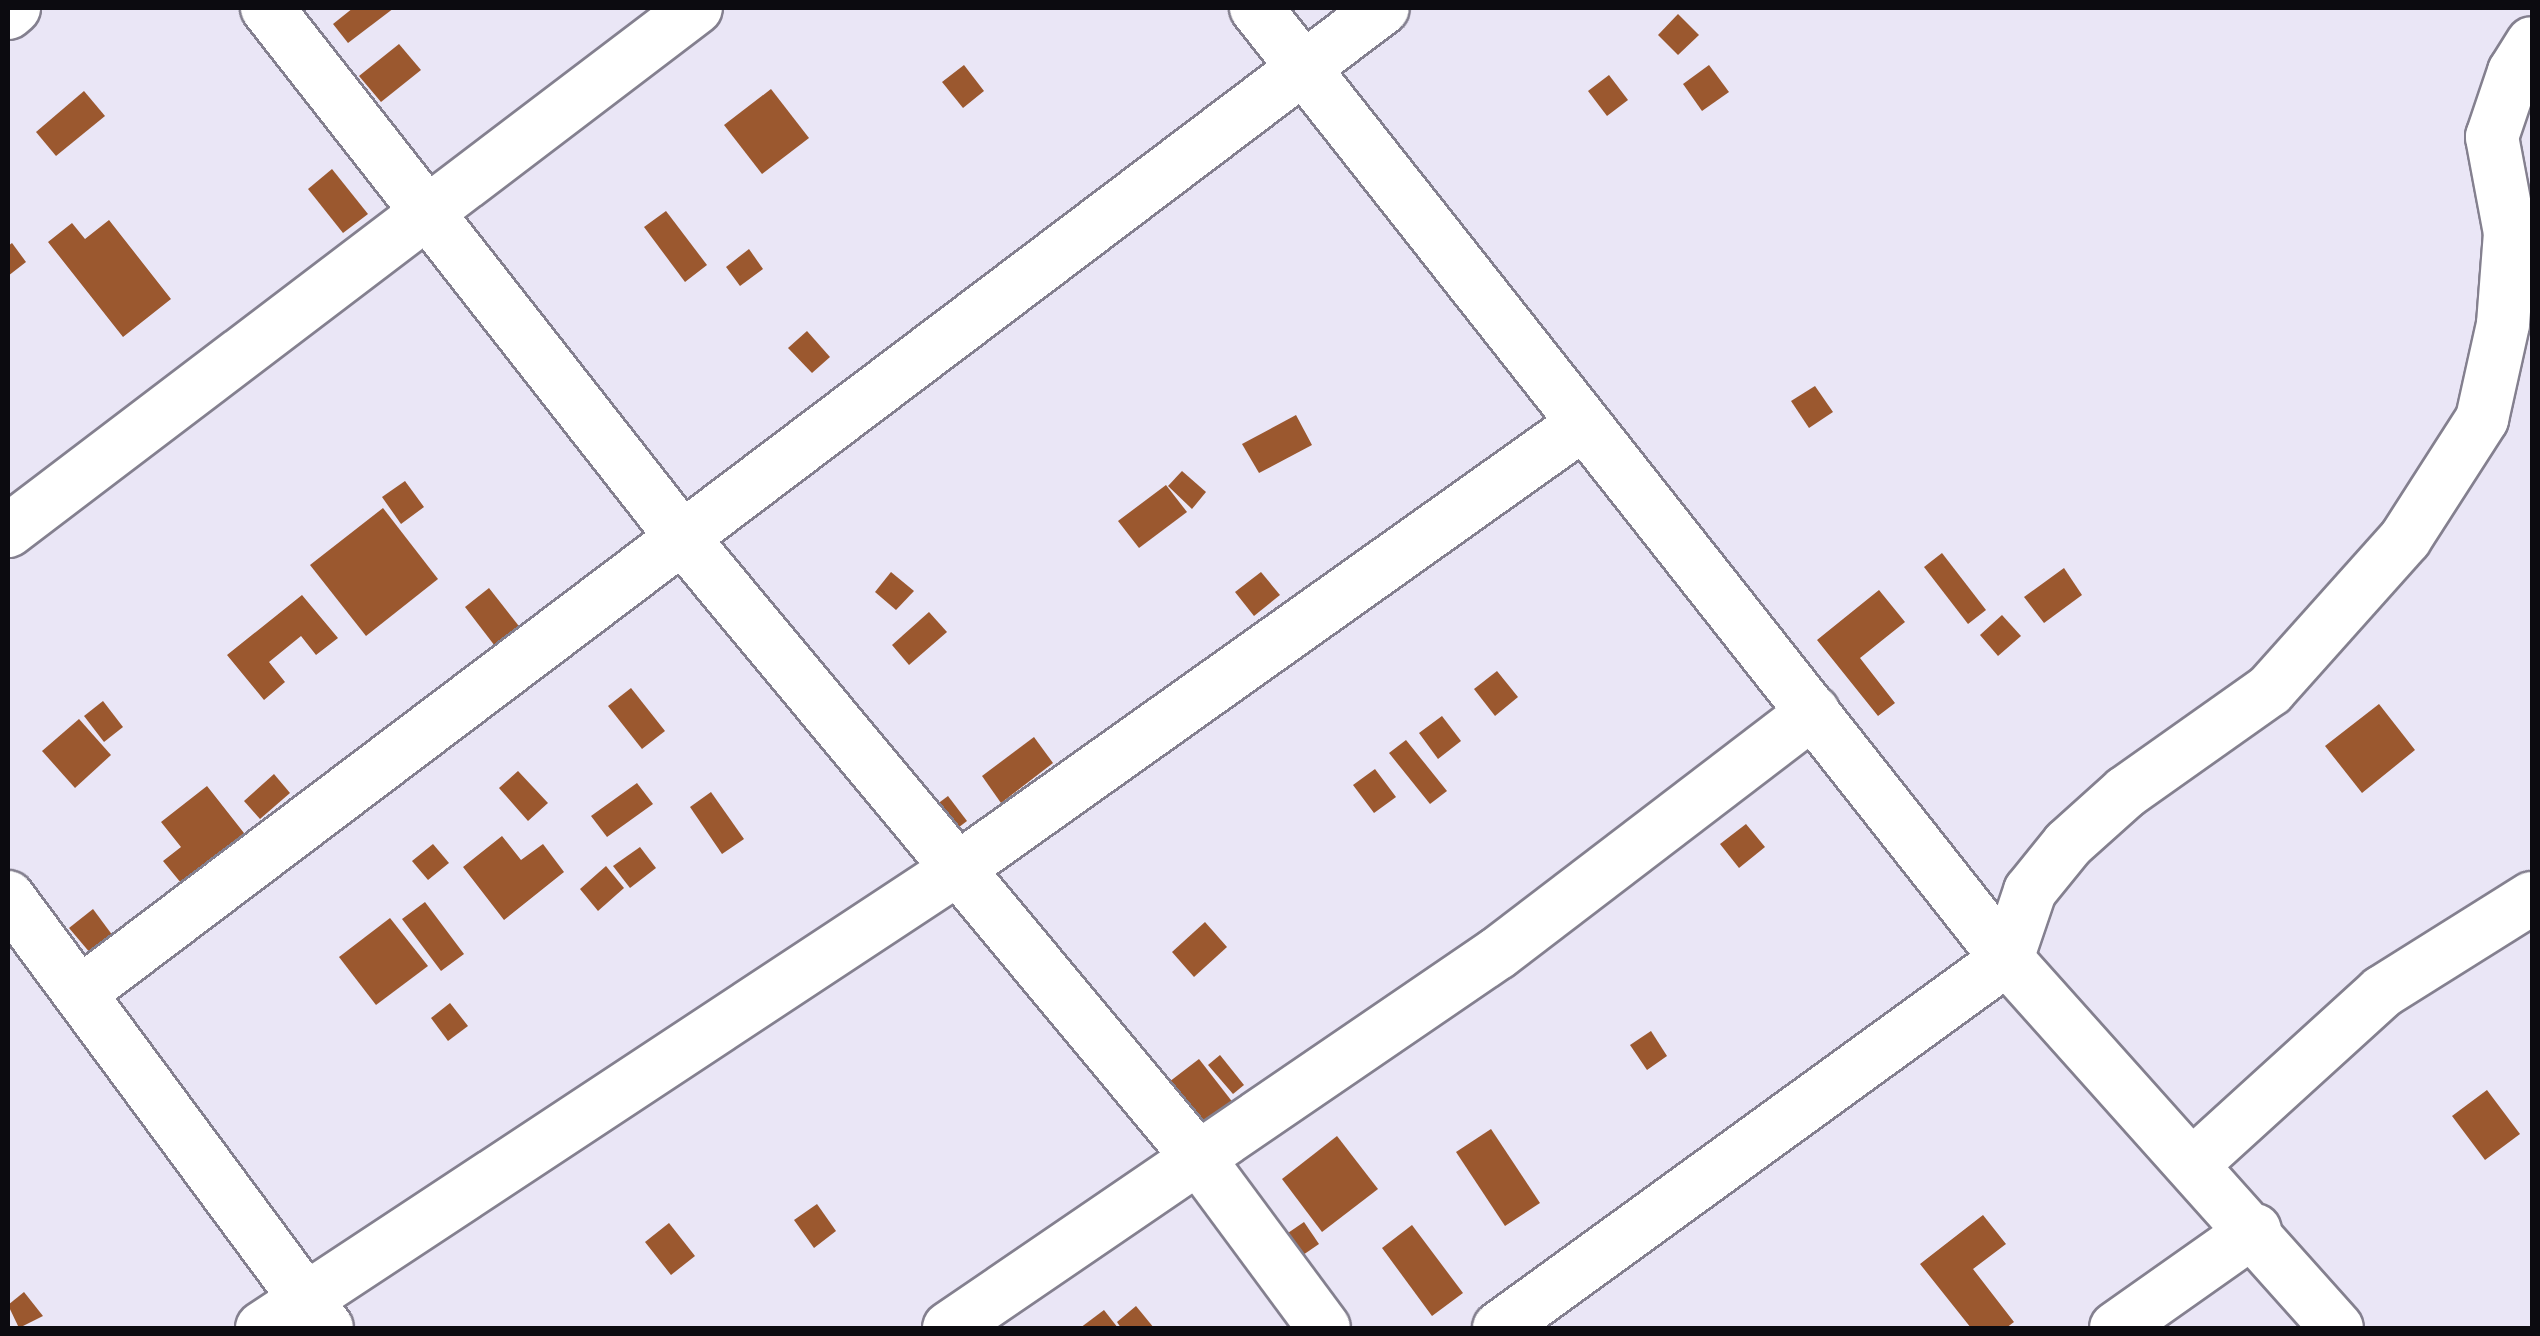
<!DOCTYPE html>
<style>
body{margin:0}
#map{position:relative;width:2540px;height:1336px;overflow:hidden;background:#eae6f6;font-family:"Titillium Web",sans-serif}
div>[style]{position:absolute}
.building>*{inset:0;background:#9b582f}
.roads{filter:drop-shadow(2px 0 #84808f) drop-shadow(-2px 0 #84808f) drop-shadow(0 2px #84808f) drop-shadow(0 -2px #84808f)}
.minor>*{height:52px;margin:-26px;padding:0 26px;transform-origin:26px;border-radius:26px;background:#fff}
span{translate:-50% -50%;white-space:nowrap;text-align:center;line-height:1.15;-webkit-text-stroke:8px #eae6f6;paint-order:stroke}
.frame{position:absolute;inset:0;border:10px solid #0c0b10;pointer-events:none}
</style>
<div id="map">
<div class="building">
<div style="clip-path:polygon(353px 8px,394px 8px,348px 43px,333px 24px)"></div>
<div style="clip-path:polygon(1678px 14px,1699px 35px,1678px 55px,1658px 35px)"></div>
<div style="clip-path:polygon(399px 44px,421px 70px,381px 102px,359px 76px)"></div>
<div style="clip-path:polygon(964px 65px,984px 91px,963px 108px,942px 82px)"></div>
<div style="clip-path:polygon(1709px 65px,1729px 92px,1702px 111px,1683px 84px)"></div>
<div style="clip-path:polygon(1609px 75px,1628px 100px,1607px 116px,1588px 91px)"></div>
<div style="clip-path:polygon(771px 89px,809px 138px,762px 174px,724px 125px)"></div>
<div style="clip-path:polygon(84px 91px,105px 116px,56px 156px,36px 132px)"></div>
<div style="clip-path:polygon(332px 169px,368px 214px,343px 233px,308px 189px)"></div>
<div style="clip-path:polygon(666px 211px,707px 265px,685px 282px,644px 227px)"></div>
<div style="clip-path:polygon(109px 220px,171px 299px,123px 337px,48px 242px,72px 223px,85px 239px)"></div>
<div style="clip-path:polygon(12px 243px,26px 262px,8px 276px,8px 246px)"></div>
<div style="clip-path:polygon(749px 249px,763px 269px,740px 286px,726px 267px)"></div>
<div style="clip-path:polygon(807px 331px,830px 357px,812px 373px,788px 348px)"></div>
<div style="clip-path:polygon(1815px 386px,1833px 412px,1809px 428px,1791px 401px)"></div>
<div style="clip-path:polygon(1296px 415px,1312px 445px,1259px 473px,1242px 444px)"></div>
<div style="clip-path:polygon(1182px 471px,1206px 492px,1192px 509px,1168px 486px)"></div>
<div style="clip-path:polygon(405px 481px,424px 507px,401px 524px,382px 497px)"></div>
<div style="clip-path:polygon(1166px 485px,1187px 512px,1139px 548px,1118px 521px)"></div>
<div style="clip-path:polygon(383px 508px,438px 579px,366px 636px,310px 565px)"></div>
<div style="clip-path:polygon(1942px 553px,1986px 610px,1968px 624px,1924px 567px)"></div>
<div style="clip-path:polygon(2064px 568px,2082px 595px,2044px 623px,2024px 597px)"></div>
<div style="clip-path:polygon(891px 572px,914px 591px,896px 610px,875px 592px)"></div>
<div style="clip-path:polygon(1261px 572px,1280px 595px,1254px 616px,1235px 592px)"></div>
<div style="clip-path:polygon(489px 588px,522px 630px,498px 650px,465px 607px)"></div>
<div style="clip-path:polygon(1879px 590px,1905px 622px,1860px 658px,1895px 703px,1878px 716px,1817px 640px)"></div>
<div style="clip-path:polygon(302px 595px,338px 638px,316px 655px,301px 636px,269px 662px,285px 682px,264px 700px,227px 655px)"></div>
<div style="clip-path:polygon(929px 612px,947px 632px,909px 665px,892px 645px)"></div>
<div style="clip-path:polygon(2002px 615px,2021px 636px,1998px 656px,1980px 635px)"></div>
<div style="clip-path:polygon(1497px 671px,1518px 697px,1495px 716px,1474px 689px)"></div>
<div style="clip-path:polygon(631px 688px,665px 731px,642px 749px,608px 706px)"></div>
<div style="clip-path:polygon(103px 701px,123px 727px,104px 742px,84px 716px)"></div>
<div style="clip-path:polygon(2379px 704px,2415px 750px,2362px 793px,2325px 746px)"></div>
<div style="clip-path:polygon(1442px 716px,1461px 741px,1438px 759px,1419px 733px)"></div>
<div style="clip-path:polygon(79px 719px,111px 755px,75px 788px,42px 751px)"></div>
<div style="clip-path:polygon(1034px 737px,1053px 763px,1001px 803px,982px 776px)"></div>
<div style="clip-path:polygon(1406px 740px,1447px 791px,1430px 804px,1389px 753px)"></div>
<div style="clip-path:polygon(1375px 769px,1396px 797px,1374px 813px,1353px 785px)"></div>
<div style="clip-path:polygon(518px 771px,548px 803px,528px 821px,499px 788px)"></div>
<div style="clip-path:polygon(274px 774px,290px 793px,260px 819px,244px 801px)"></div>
<div style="clip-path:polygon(637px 783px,653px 804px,607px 837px,591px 816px)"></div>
<div style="clip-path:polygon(207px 786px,244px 833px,181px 883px,163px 861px,181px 847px,161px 822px)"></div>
<div style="clip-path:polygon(711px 792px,744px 839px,722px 854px,690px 807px)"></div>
<div style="clip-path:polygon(948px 796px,967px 821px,942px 840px,924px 814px)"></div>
<div style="clip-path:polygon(1746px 824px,1765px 847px,1739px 868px,1720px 844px)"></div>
<div style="clip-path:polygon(502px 836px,521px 860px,543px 844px,564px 872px,504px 920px,463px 867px)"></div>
<div style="clip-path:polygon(433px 844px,449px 863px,428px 880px,412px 861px)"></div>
<div style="clip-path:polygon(640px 847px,656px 868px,630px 888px,613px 866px)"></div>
<div style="clip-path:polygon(606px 866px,624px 888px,598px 911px,580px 889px)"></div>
<div style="clip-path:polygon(425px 902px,464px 954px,441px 971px,402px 919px)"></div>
<div style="clip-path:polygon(93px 909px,113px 936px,91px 954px,69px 928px)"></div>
<div style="clip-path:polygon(390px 918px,428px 966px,376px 1005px,339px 957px)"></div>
<div style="clip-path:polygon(1205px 922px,1227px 947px,1194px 977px,1172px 952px)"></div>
<div style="clip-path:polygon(450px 1003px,468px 1026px,448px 1041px,431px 1018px)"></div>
<div style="clip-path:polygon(1651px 1031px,1667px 1056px,1647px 1070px,1630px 1045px)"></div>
<div style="clip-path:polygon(1220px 1055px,1244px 1085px,1233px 1094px,1208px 1065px)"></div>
<div style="clip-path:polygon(1199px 1059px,1234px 1104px,1170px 1153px,1135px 1108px)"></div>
<div style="clip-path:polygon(2487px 1090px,2520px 1134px,2485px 1160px,2452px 1116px)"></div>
<div style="clip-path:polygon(1491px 1129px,1540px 1203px,1505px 1226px,1456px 1152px)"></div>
<div style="clip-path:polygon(1337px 1136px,1378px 1189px,1322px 1232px,1282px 1179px)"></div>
<div style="clip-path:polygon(817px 1204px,836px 1231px,814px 1248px,794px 1220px)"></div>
<div style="clip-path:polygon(1983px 1215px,2006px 1244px,1973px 1269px,2014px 1322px,2006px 1328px,1971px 1328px,1920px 1264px)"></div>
<div style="clip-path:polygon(1304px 1222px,1319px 1244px,1284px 1268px,1269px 1246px)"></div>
<div style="clip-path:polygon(669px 1223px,695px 1256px,671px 1275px,645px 1242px)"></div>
<div style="clip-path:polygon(1412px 1225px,1463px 1293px,1432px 1316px,1382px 1248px)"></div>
<div style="clip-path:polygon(24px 1292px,43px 1316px,19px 1328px,8px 1305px)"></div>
<div style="clip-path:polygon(1136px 1306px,1154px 1328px,1121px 1328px,1117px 1322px)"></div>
<div style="clip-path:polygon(1104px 1310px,1118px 1328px,1080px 1328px)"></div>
</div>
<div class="roads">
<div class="minor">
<div style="left:267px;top:8px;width:671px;rotate:51.9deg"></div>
<div style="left:681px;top:536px;width:805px;rotate:50.24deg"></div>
<div style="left:1196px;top:1155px;width:215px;rotate:53.5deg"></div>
<div style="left:1256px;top:8px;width:1212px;rotate:51.7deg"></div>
<div style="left:2007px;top:959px;width:495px;rotate:48.2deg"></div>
<div style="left:8px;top:13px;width:8px;rotate:-40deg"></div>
<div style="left:8px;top:531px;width:864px;rotate:-37.24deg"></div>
<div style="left:8px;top:897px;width:536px;rotate:53.49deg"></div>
<div style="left:80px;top:993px;width:1633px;rotate:-37.09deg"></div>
<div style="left:2193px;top:1164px;width:256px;rotate:-42.3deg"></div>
<div style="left:2382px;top:992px;width:177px;rotate:-32.1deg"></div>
<div style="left:262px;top:1328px;width:835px;rotate:-33.42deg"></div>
<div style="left:959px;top:868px;width:762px;rotate:-35.44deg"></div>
<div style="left:949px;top:1328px;width:665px;rotate:-34.34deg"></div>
<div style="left:1498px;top:953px;width:397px;rotate:-37.4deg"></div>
<div style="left:1499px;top:1328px;width:628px;rotate:-35.99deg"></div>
<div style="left:2007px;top:959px;width:72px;rotate:-71.3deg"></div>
<div style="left:2030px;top:891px;width:60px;rotate:-51deg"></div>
<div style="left:2068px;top:844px;width:78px;rotate:-41.9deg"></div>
<div style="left:2126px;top:792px;width:176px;rotate:-35.3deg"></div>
<div style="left:2270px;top:690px;width:203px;rotate:-48.2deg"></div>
<div style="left:2405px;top:539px;width:143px;rotate:-57.3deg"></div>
<div style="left:2482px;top:419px;width:97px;rotate:-77.5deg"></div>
<div style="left:2503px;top:324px;width:91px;rotate:-85.6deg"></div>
<div style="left:2510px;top:233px;width:98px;rotate:-100.6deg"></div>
<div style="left:2492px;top:137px;width:69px;rotate:-71.3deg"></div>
<div style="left:2514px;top:72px;width:34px;rotate:-58deg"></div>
<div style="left:2116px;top:1328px;width:170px;rotate:-35.2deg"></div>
</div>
</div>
<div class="frame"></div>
</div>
